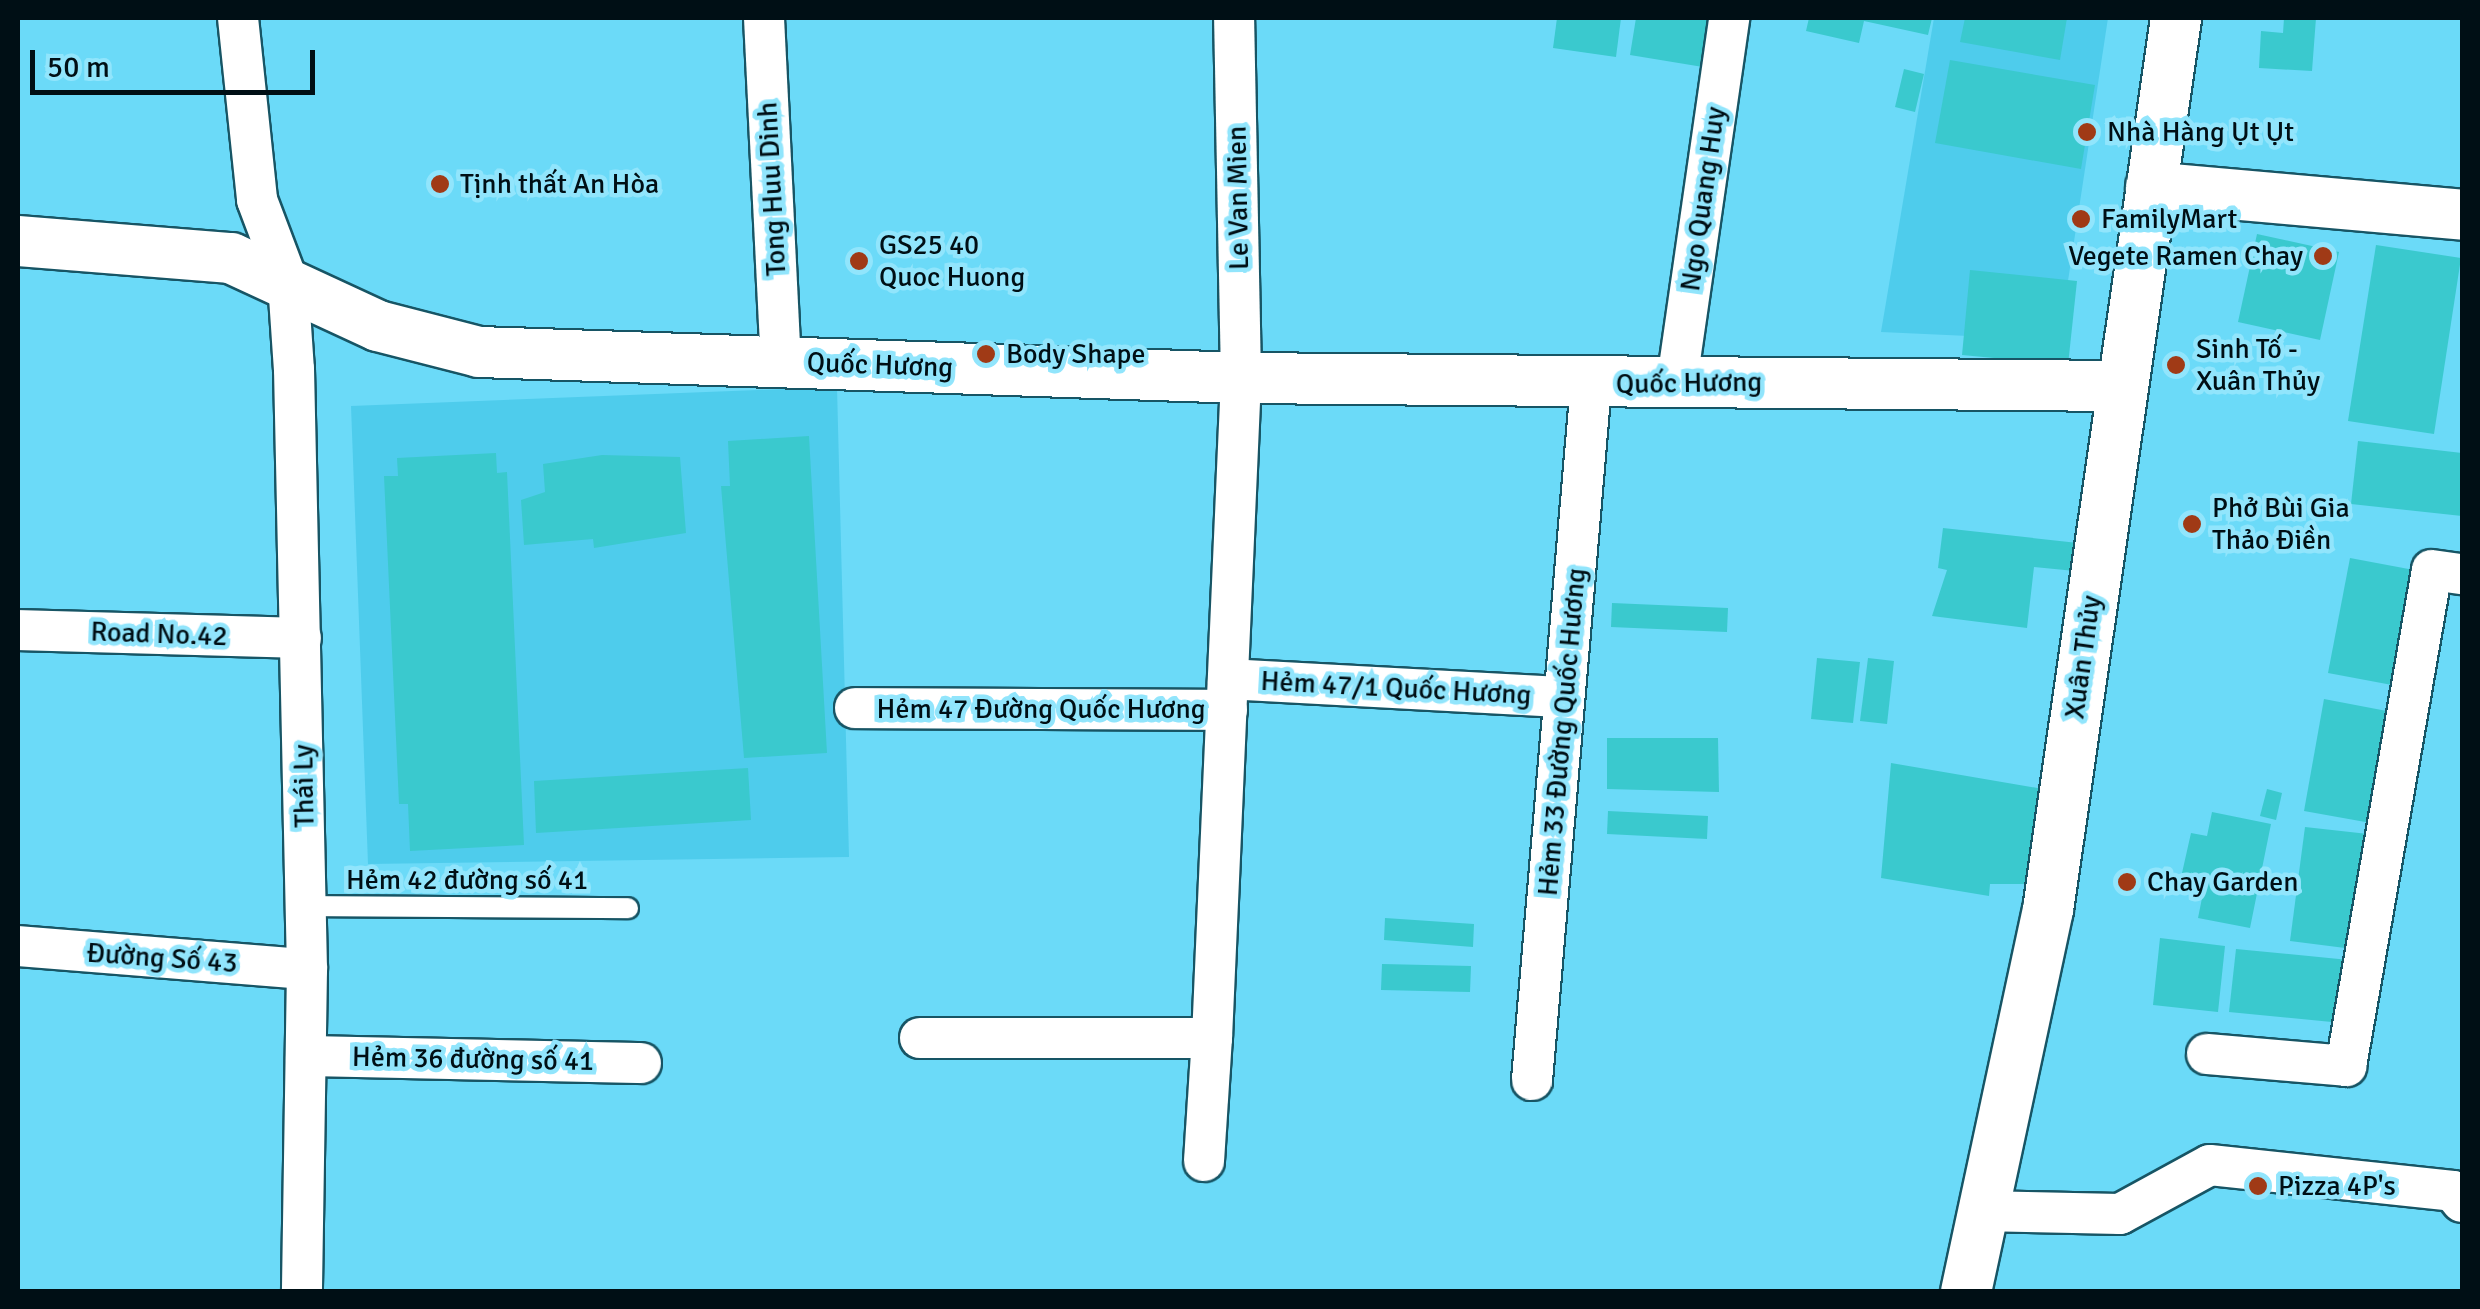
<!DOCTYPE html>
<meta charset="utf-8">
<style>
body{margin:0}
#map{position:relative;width:2480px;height:1309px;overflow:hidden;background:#6bdaf8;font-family:Signika,sans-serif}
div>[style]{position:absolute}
.built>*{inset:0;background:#4eccec}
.building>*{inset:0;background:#3ac9ce}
.roads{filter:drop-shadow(2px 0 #175565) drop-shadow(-2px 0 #175565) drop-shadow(0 2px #175565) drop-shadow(0 -2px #175565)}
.service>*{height:20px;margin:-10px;padding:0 10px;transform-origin:10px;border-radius:10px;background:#fff}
.minor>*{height:40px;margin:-20px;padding:0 20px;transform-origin:20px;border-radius:20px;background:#fff}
.tertiary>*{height:50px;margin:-25px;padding:0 25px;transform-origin:25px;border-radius:25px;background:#fff}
.dots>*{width:28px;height:28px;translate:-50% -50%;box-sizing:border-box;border:5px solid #91e5fc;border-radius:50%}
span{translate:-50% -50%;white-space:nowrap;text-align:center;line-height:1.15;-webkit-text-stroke:9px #91e5fc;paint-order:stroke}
.poi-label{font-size:28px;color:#000f15}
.left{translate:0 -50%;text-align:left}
.right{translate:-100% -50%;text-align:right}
.street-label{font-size:28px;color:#000f15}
.frame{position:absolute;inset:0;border:20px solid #000f15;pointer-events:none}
.scale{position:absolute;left:30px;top:50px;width:285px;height:45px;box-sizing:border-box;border:5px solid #000f15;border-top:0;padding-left:12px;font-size:30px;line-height:35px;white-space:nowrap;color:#000f15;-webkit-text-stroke:8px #91e5fc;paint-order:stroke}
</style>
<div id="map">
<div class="built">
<div style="clip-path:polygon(1934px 18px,2108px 18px,2059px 340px,1881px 332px)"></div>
<div style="clip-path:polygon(837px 387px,849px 857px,368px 864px,351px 406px)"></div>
</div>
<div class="building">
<div style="clip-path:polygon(1557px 18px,1621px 18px,1616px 57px,1553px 48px)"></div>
<div style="clip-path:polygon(1636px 18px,1711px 18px,1703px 67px,1630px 55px)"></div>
<div style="clip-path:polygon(1809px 18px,1932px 18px,1928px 35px,1864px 21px,1859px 43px,1806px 31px)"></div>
<div style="clip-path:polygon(1965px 18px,2067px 18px,2060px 60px,1960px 42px)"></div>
<div style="clip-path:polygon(2284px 18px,2316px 18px,2312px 71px,2259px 68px,2261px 31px,2283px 33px)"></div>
<div style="clip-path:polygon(1950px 60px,2095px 85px,2081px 169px,1935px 143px)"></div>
<div style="clip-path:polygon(1904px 69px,1924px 74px,1915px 112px,1895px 107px)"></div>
<div style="clip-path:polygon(2257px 234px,2339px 252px,2320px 340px,2238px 322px)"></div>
<div style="clip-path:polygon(2376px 245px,2461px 258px,2434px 434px,2348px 421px)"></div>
<div style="clip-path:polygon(1970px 270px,2077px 281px,2068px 365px,1962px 355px)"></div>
<div style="clip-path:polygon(809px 436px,827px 753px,744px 758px,721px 486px,730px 486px,728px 441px)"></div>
<div style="clip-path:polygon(2358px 441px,2462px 453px,2462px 516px,2351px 504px)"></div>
<div style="clip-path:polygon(496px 453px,497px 473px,507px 472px,524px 845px,410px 851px,408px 804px,399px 804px,384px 476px,398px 476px,397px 458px)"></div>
<div style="clip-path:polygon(602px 455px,680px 457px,686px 533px,594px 548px,593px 539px,524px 545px,521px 500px,545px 492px,543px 464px)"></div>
<div style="clip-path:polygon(1943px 528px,2078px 543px,2075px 571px,2034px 567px,2027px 628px,1932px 616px,1947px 570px,1938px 568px)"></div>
<div style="clip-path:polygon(2350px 558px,2414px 570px,2392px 685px,2328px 673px)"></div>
<div style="clip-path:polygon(1612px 603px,1728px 608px,1727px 632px,1611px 627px)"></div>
<div style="clip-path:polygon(1817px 658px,1860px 662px,1853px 723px,1811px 719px)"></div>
<div style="clip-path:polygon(1868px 658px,1894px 661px,1887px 724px,1860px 721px)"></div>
<div style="clip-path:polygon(2324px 699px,2392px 712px,2371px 823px,2304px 811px)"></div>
<div style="clip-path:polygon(1607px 738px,1718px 738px,1719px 792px,1607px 789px)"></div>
<div style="clip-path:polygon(1891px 763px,2043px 789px,2033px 884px,1990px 884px,1989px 896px,1881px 878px)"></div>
<div style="clip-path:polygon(748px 768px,751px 820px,536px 833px,534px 781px)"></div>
<div style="clip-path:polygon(2267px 789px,2282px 793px,2276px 820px,2260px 816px)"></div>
<div style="clip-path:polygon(1608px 811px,1708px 816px,1707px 839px,1607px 834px)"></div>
<div style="clip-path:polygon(2212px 812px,2271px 824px,2250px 928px,2198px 918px,2206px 878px,2182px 873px,2191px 833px,2207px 836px)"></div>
<div style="clip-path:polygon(2305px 827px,2368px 834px,2353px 949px,2290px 941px)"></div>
<div style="clip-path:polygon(1385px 918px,1474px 924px,1473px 947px,1384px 940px)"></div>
<div style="clip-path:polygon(2160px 938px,2225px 946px,2218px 1012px,2153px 1005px)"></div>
<div style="clip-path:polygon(2236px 949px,2349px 960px,2342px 1023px,2229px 1012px)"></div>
<div style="clip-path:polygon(1382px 964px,1471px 966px,1470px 992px,1381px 990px)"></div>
</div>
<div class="roads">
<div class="service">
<div style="left:306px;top:906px;width:322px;rotate:0.4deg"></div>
</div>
<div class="minor">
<div style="left:238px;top:18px;width:183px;rotate:84deg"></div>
<div style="left:257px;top:200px;width:88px;rotate:69.3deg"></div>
<div style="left:288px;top:282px;width:87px;rotate:86.1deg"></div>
<div style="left:294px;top:369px;width:600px;rotate:88.76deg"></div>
<div style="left:307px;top:969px;width:323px;rotate:90.9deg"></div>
<div style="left:764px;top:18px;width:343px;rotate:87.2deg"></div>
<div style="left:1677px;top:381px;width:367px;rotate:-81.8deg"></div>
<div style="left:18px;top:630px;width:283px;rotate:1.6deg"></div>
<div style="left:1228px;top:679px;width:336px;rotate:3.1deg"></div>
<div style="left:855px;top:708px;width:372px;rotate:0.3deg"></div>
<div style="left:18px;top:946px;width:290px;rotate:4.6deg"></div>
<div style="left:920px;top:1038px;width:292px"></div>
<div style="left:1212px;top:1038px;width:661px;rotate:-87.48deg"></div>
<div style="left:1241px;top:378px;width:360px;rotate:-91.1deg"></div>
<div style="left:2207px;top:1054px;width:140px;rotate:4.9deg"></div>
<div style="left:2346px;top:1066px;width:503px;rotate:-80.16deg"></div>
<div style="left:2432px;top:570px;width:30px;rotate:8deg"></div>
<div style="left:306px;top:1056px;width:335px;rotate:1.2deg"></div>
<div style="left:1532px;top:1080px;width:698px;rotate:-85.15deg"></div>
<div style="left:1204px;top:1161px;width:123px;rotate:-86.3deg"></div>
<div style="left:1980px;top:1211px;width:140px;rotate:1.2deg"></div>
<div style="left:2120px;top:1214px;width:102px;rotate:-28.6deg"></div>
<div style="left:2210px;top:1165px;width:244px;rotate:6.1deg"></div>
<div style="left:2453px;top:1191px;width:14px;rotate:51deg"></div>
</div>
<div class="tertiary">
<div style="left:2151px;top:187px;width:312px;rotate:5.1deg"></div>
<div style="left:18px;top:241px;width:214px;rotate:4.6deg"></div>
<div style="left:231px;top:258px;width:162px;rotate:24.8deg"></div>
<div style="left:378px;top:326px;width:104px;rotate:14.4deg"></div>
<div style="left:479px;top:352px;width:762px;rotate:1.95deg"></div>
<div style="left:1241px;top:378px;width:880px;rotate:0.52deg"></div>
<div style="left:1966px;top:1292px;width:391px;rotate:-77.9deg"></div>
<div style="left:2048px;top:910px;width:901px;rotate:-81.83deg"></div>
</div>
</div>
<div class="dots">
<div style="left:2087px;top:132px;background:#a03a16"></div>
<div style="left:440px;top:184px;background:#a03a16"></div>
<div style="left:2081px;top:219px;background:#a03a16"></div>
<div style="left:2323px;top:256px;background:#a03a16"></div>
<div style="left:859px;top:261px;background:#a03a16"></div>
<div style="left:986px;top:354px;background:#a03a16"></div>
<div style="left:2176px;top:365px;background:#a03a16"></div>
<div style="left:2192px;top:524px;background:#a03a16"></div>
<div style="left:2127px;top:882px;background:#a03a16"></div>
<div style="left:2258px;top:1186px;background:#a03a16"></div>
</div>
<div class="poi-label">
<span class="left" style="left:2107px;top:132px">Nhà Hàng Ụt Ụt</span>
<span class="left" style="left:460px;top:184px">Tịnh thất An Hòa</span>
<span class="left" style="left:2101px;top:219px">FamilyMart</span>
<span class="left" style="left:879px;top:261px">GS25 40<br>Quoc Huong</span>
<span class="right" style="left:2303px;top:256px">Vegete Ramen Chay</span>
<span class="left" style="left:2196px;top:365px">Sinh Tố -<br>Xuân Thủy</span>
<span class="left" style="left:1006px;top:354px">Body Shape</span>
<span class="left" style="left:2212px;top:524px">Phở Bùi Gia<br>Thảo Điền</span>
<span class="left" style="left:2147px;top:882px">Chay Garden</span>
<span class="left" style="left:2278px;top:1186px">Pizza 4P's</span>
</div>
<div class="street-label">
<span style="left:772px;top:189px;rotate:-93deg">Tong Huu Dinh</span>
<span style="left:1238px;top:198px;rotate:-91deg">Le Van Mien</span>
<span style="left:1703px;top:199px;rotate:-82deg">Ngo Quang Huy</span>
<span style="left:880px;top:365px;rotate:2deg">Quốc Hương</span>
<span style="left:1689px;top:383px;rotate:-1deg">Quốc Hương</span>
<span style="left:159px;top:634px;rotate:2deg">Road No.42</span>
<span style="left:2083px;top:657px;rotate:-82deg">Xuân Thủy</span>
<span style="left:1396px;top:688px;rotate:3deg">Hẻm 47/1 Quốc Hương</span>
<span style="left:1041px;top:709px">Hẻm 47 Đường Quốc Hương</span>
<span style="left:1562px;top:732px;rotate:-85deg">Hẻm 33 Đường Quốc Hương</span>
<span style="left:304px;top:786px;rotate:-91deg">Thái Ly</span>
<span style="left:467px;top:880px">Hẻm 42 đường số 41</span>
<span style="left:162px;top:958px;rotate:4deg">Đường Số 43</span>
<span style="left:473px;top:1059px;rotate:1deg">Hẻm 36 đường số 41</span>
</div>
<div class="frame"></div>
<div class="scale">50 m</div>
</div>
